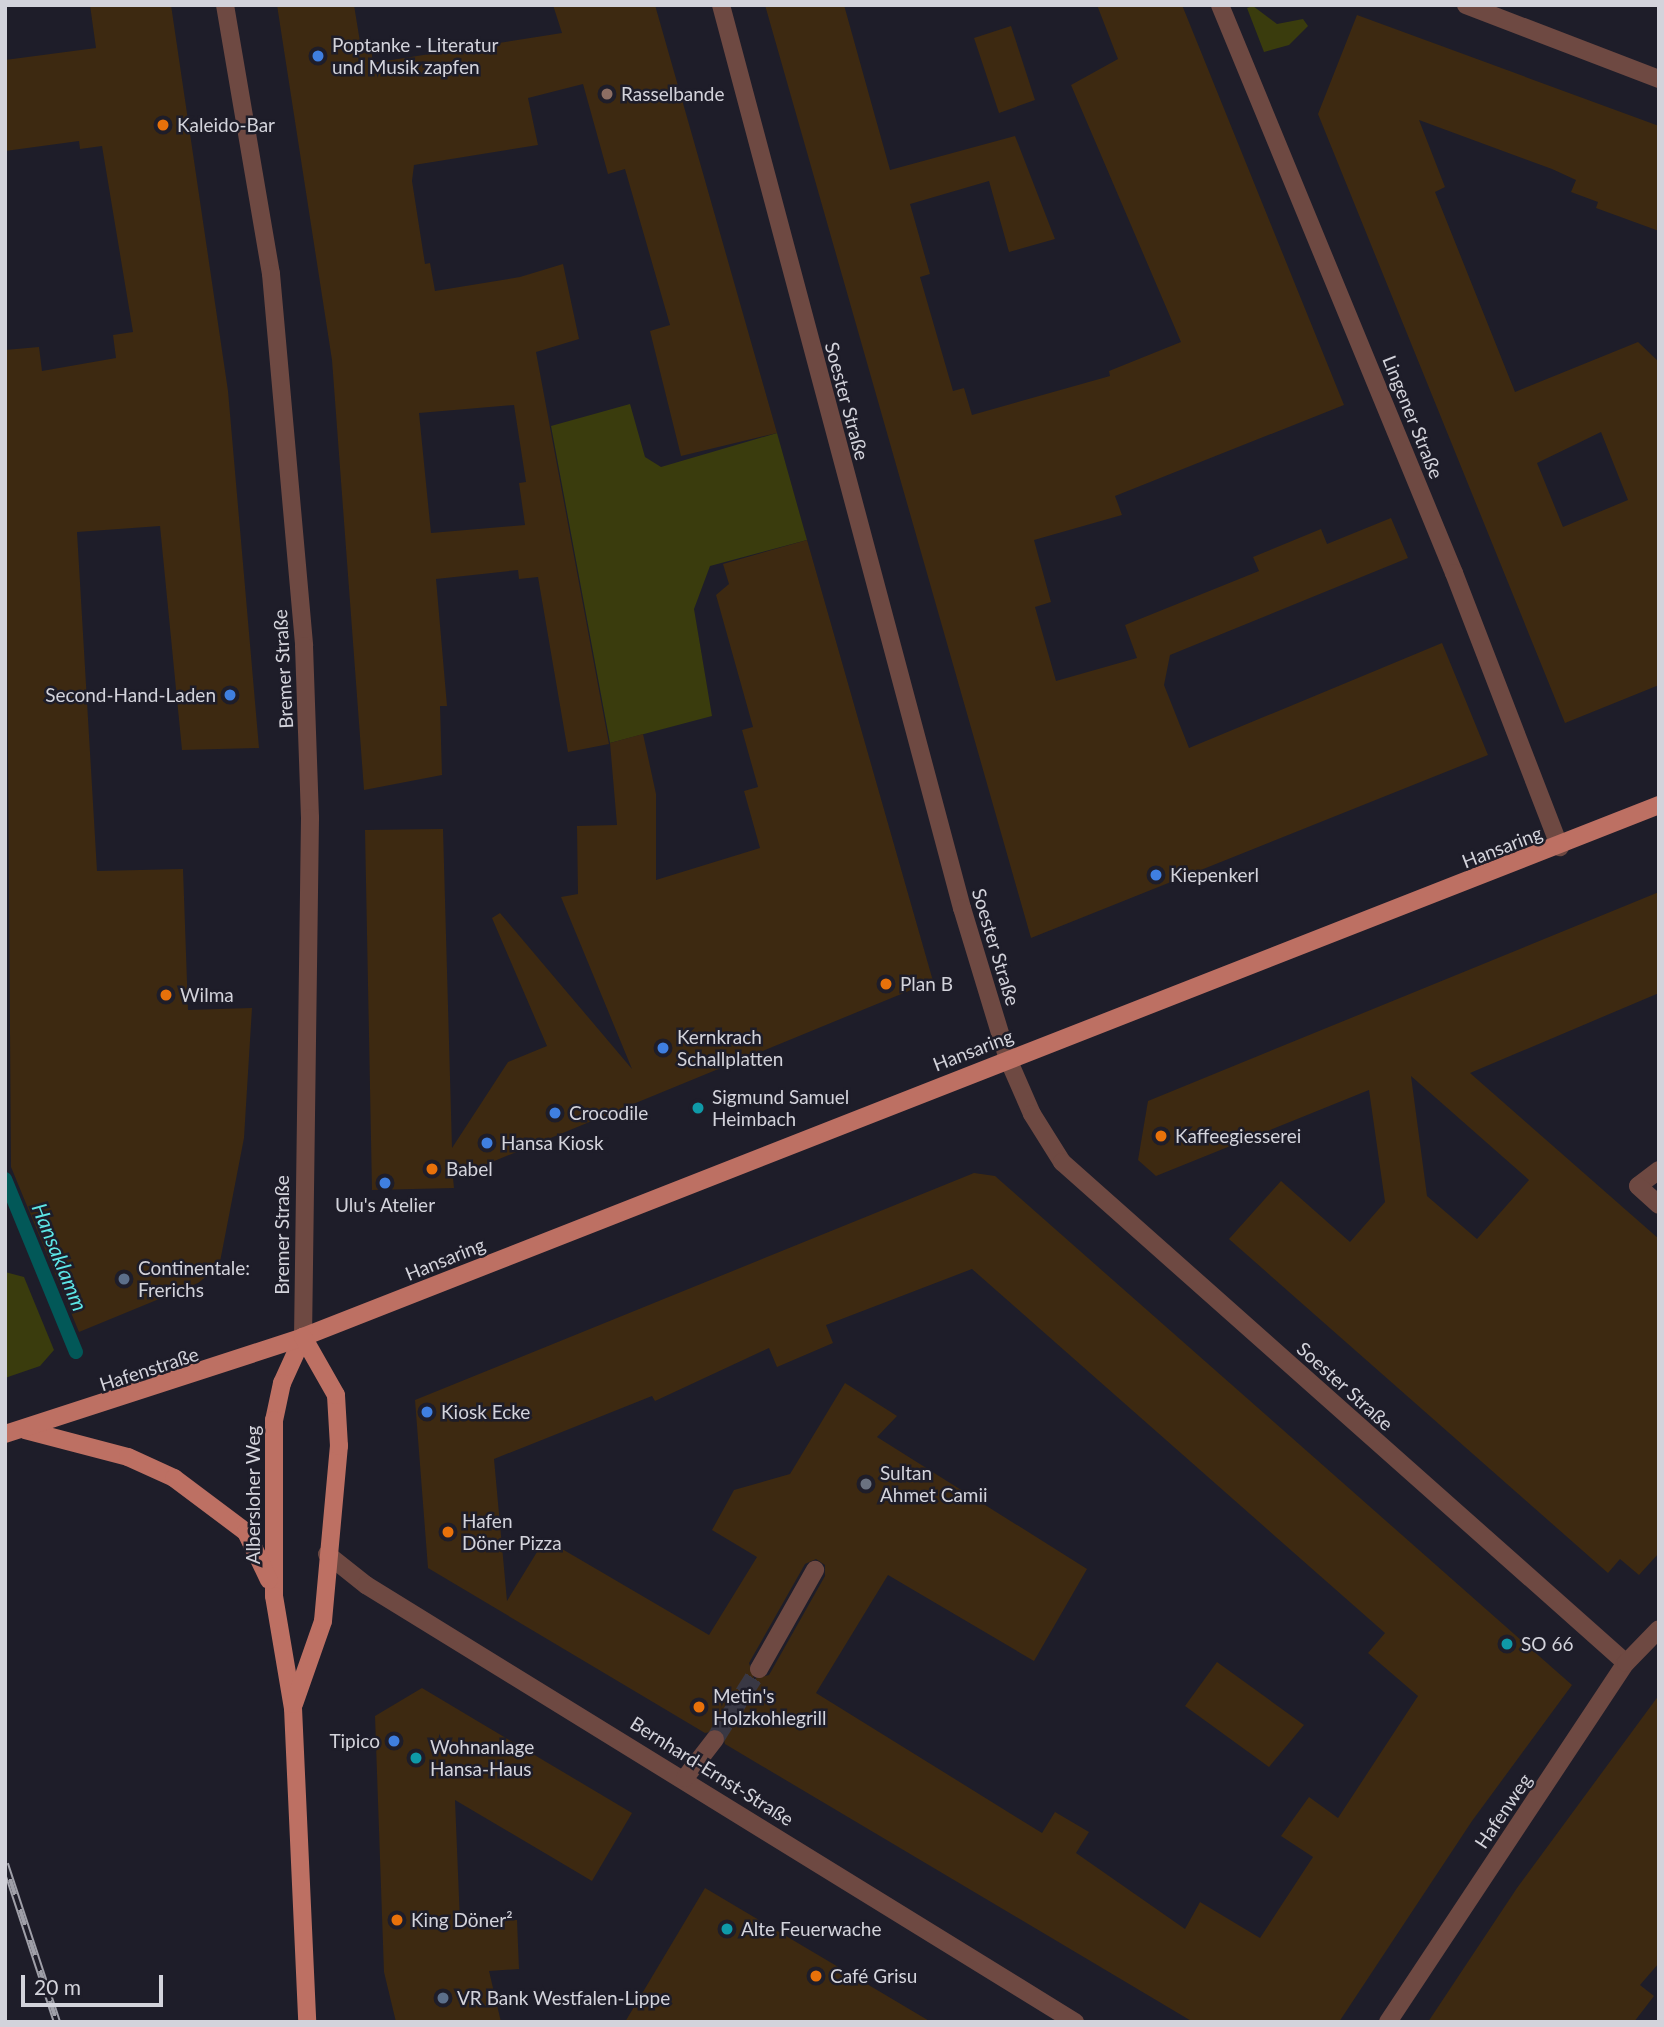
<!DOCTYPE html>
<meta charset="utf-8">
<style>
body{margin:0}
#map{position:relative;width:1664px;height:2027px;overflow:hidden;background:#1e1d29;font-family:Lato,sans-serif}
div>[style]{position:absolute}
.green>*{inset:0;background:#3a3c0d}
.stream>*{height:14px;margin:-7px;padding:0 7px;transform-origin:7px;border-radius:7px;background:#025858}
.building>*{inset:0;background:#3d2911}
.minor-tunnel>*{height:18px;margin-top:-9px;transform-origin:0;background:repeating-linear-gradient(90deg,#393844 0 18px,transparent 0 27px)}
.minor>*{height:18px;margin:-9px;padding:0 9px;transform-origin:9px;border-radius:9px;background:#6e4942}
.major>*{height:18px;margin:-9px;padding:0 9px;transform-origin:9px;border-radius:9px;background:#bd7063}
.rail>*{height:8px;margin-top:-4px;transform-origin:0;background:repeating-linear-gradient(90deg,#1e1d29 0 16px,#9f9fa8 0 32px);box-sizing:border-box;border-block:2px solid #9f9fa8}
.dots>*{width:19px;height:19px;translate:-50% -50%;box-sizing:border-box;border:4px solid #1e1d29;border-radius:50%}
span{translate:-50% -50%;white-space:nowrap;text-align:center;line-height:1.15;-webkit-text-stroke:5px #1e1d29;paint-order:stroke}
.poi-label{font-size:19px;color:#d3d3db}
.left{translate:0 -50%;text-align:left}
.right{translate:-100% -50%;text-align:right}
.street-label{font-size:19px;color:#d3d3db}
.water-label{font-size:21px;color:#5de6e6;font-style:italic}
.frame{position:absolute;inset:0;border:7px solid #d3d3db;pointer-events:none}
.scale{position:absolute;left:21px;top:1975px;width:142px;height:32px;box-sizing:border-box;border:4px solid #d3d3db;border-top:0;padding-left:9px;font-size:21px;line-height:24px;white-space:nowrap;color:#d3d3db;-webkit-text-stroke:5px #1e1d29;paint-order:stroke}
</style>
<div id="map">
<div class="green">
<div style="clip-path:polygon(1253px 6px,1277px 24px,1303px 19px,1308px 26px,1289px 45px,1264px 52px,1247px 8px)"></div>
<div style="clip-path:polygon(630px 404px,645px 457px,661px 467px,777px 433px,807px 540px,710px 566px,694px 609px,712px 716px,610px 743px,551px 426px)"></div>
<div style="clip-path:polygon(5px 1272px,24px 1277px,54px 1350px,40px 1366px,5px 1378px)"></div>
</div>
<div class="stream">
<div style="left:5px;top:1179px;width:187px;rotate:67.7deg"></div>
</div>
<div class="building">
<div style="clip-path:polygon(90px 5px,171px 5px,228px 391px,259px 748px,182px 750px,160px 526px,77px 532px,97px 871px,183px 869px,188px 1010px,252px 1008px,244px 1138px,219px 1267px,198px 1283px,79px 1332px,11px 1167px,5px 350px,39px 347px,42px 371px,116px 358px,113px 335px,133px 332px,102px 146px,80px 149px,79px 141px,5px 151px,5px 60px,96px 48px)"></div>
<div style="clip-path:polygon(evenodd,277px 5px,354px 5px,360px 42px,370px 41px,373px 63px,562px 33px,553px 5px,655px 5px,777px 433px,681px 456px,650px 331px,670px 325px,625px 169px,608px 174px,583px 84px,528px 98px,538px 145px,414px 165px,412px 181px,425px 264px,430px 263px,435px 291px,520px 277px,563px 264px,579px 339px,536px 352px,609px 744px,568px 752px,538px 577px,519px 579px,518px 570px,436px 579px,447px 706px,440px 706px,442px 775px,364px 790px,332px 360px,277px 5px,514px 405px,526px 482px,519px 483px,525px 525px,431px 533px,419px 413px,514px 405px)"></div>
<div style="clip-path:polygon(765px 5px,844px 5px,890px 170px,1015px 136px,1055px 239px,1009px 252px,989px 181px,910px 204px,930px 274px,920px 277px,953px 391px,964px 388px,972px 415px,1110px 376px,1109px 371px,1181px 342px,1071px 85px,1118px 59px,1097px 5px,1182px 5px,1344px 405px,1115px 496px,1122px 515px,1034px 540px,1051px 602px,1035px 607px,1056px 681px,1137px 658px,1125px 625px,1259px 571px,1253px 557px,1321px 529px,1327px 544px,1391px 518px,1408px 558px,1170px 655px,1164px 685px,1189px 748px,1442px 643px,1488px 755px,1031px 938px)"></div>
<div style="clip-path:polygon(evenodd,1357px 15px,1659px 126px,1659px 231px,1596px 208px,1598px 202px,1571px 192px,1576px 180px,1552px 169px,1419px 120px,1445px 187px,1435px 192px,1515px 392px,1638px 342px,1659px 362px,1659px 685px,1565px 723px,1318px 114px,1357px 15px,1601px 432px,1628px 500px,1563px 527px,1537px 463px,1601px 432px)"></div>
<div style="clip-path:polygon(1011px 26px,1035px 100px,999px 113px,974px 38px)"></div>
<div style="clip-path:polygon(807px 540px,933px 981px,453px 1178px,454px 1188px,372px 1190px,365px 830px,443px 829px,452px 1148px,508px 1062px,547px 1046px,492px 918px,500px 913px,632px 1069px,561px 897px,578px 894px,577px 826px,617px 825px,610px 743px,643px 734px,656px 794px,656px 880px,760px 848px,744px 791px,758px 787px,742px 730px,753px 727px,716px 595px,729px 584px,723px 564px)"></div>
<div style="clip-path:polygon(evenodd,1659px 892px,1659px 993px,1470px 1073px,1659px 1239px,1659px 1553px,1639px 1575px,1620px 1559px,1608px 1573px,1229px 1239px,1281px 1181px,1350px 1242px,1385px 1202px,1369px 1090px,1156px 1176px,1138px 1160px,1148px 1101px,1659px 892px,1411px 1076px,1529px 1180px,1477px 1239px,1427px 1196px,1411px 1076px)"></div>
<div style="clip-path:polygon(evenodd,974px 1173px,995px 1176px,1572px 1685px,1472px 1821px,1339px 2022px,1193px 2022px,725px 1744px,721px 1730px,705px 1733px,428px 1568px,415px 1400px,974px 1173px,972px 1269px,1385px 1633px,1368px 1653px,1418px 1696px,1338px 1818px,1309px 1797px,1281px 1836px,1313px 1857px,1260px 1938px,1200px 1902px,1185px 1929px,1076px 1853px,1089px 1832px,1055px 1812px,1042px 1833px,816px 1693px,888px 1575px,1034px 1661px,1087px 1569px,877px 1437px,897px 1416px,845px 1383px,790px 1474px,734px 1490px,712px 1530px,757px 1557px,709px 1635px,545px 1539px,507px 1601px,494px 1459px,652px 1396px,655px 1401px,769px 1348px,777px 1367px,833px 1343px,826px 1325px,972px 1269px,974px 1173px,816px 1559px,825px 1565px,825px 1576px,769px 1675px,754px 1679px,749px 1663px,805px 1564px,816px 1559px)"></div>
<div style="clip-path:polygon(1217px 1662px,1304px 1725px,1269px 1767px,1185px 1706px)"></div>
<div style="clip-path:polygon(422px 1688px,632px 1813px,592px 1881px,455px 1800px,460px 1922px,517px 1920px,519px 1969px,489px 1971px,501px 2022px,396px 2022px,384px 1972px,375px 1716px)"></div>
<div style="clip-path:polygon(1659px 1695px,1659px 1963px,1640px 1985px,1654px 1996px,1634px 2022px,1428px 2022px,1517px 1888px)"></div>
<div style="clip-path:polygon(705px 1888px,931px 2022px,625px 2022px)"></div>
</div>
<div class="minor-tunnel">
<div style="left:715px;top:1739px;width:83px;rotate:-57.8deg"></div>
</div>
<div class="minor">
<div style="left:225px;top:5px;width:273px;rotate:80.3deg"></div>
<div style="left:271px;top:274px;width:373px;rotate:84.9deg"></div>
<div style="left:304px;top:646px;width:172px;rotate:88deg"></div>
<div style="left:310px;top:818px;width:519px;rotate:90.77deg"></div>
<div style="left:721px;top:5px;width:935px;rotate:75.06deg"></div>
<div style="left:962px;top:908px;width:158px;rotate:73.1deg"></div>
<div style="left:1008px;top:1059px;width:60px;rotate:66.4deg"></div>
<div style="left:1032px;top:1114px;width:57px;rotate:58deg"></div>
<div style="left:1062px;top:1162px;width:754px;rotate:41.61deg"></div>
<div style="left:1220px;top:5px;width:614px;rotate:67.61deg"></div>
<div style="left:1454px;top:573px;width:294px;rotate:68.9deg"></div>
<div style="left:1466px;top:5px;width:207px;rotate:21deg"></div>
<div style="left:1659px;top:1170px;width:26px;rotate:143deg"></div>
<div style="left:1638px;top:1186px;width:28px;rotate:42deg"></div>
<div style="left:327px;top:1554px;width:50px;rotate:38.5deg"></div>
<div style="left:366px;top:1585px;width:833px;rotate:31.65deg"></div>
<div style="left:759px;top:1669px;width:114px;rotate:-60.5deg"></div>
<div style="left:685px;top:1778px;width:49px;rotate:-52.4deg"></div>
<div style="left:1388px;top:2022px;width:431px;rotate:-56.5deg"></div>
<div style="left:1626px;top:1663px;width:47px;rotate:-45.9deg"></div>
</div>
<div class="major">
<div style="left:303px;top:1337px;width:51px;rotate:114.5deg"></div>
<div style="left:282px;top:1383px;width:38px;rotate:102deg"></div>
<div style="left:274px;top:1420px;width:176px;rotate:90deg"></div>
<div style="left:274px;top:1596px;width:114px;rotate:80.4deg"></div>
<div style="left:293px;top:1708px;width:314px;rotate:87.4deg"></div>
<div style="left:25px;top:1430px;width:106px;rotate:14.7deg"></div>
<div style="left:128px;top:1457px;width:51px;rotate:24.5deg"></div>
<div style="left:174px;top:1478px;width:90px;rotate:36.9deg"></div>
<div style="left:246px;top:1532px;width:53px;rotate:64.4deg"></div>
<div style="left:5px;top:1434px;width:313px;rotate:-18deg"></div>
<div style="left:303px;top:1337px;width:1457px;rotate:-21.42deg"></div>
<div style="left:294px;top:1704px;width:88px;rotate:-70.7deg"></div>
<div style="left:323px;top:1621px;width:176px;rotate:-84.8deg"></div>
<div style="left:339px;top:1446px;width:51px;rotate:-93.4deg"></div>
<div style="left:336px;top:1395px;width:67px;rotate:-119.6deg"></div>
</div>
<div class="rail">
<div style="left:5px;top:1864px;width:166px;rotate:71.8deg"></div>
</div>
<div class="dots">
<div style="left:318px;top:56px;background:#3f7fe0"></div>
<div style="left:607px;top:94px;background:#8d6e63"></div>
<div style="left:163px;top:125px;background:#e8710a"></div>
<div style="left:230px;top:695px;background:#3f7fe0"></div>
<div style="left:1156px;top:875px;background:#3f7fe0"></div>
<div style="left:886px;top:984px;background:#e8710a"></div>
<div style="left:166px;top:995px;background:#e8710a"></div>
<div style="left:663px;top:1048px;background:#3f7fe0"></div>
<div style="left:698px;top:1108px;background:#0f9aa8"></div>
<div style="left:555px;top:1113px;background:#3f7fe0"></div>
<div style="left:1161px;top:1136px;background:#e8710a"></div>
<div style="left:487px;top:1143px;background:#3f7fe0"></div>
<div style="left:432px;top:1169px;background:#e8710a"></div>
<div style="left:385px;top:1183px;background:#3f7fe0"></div>
<div style="left:124px;top:1279px;background:#5c6f8a"></div>
<div style="left:427px;top:1412px;background:#3f7fe0"></div>
<div style="left:866px;top:1484px;background:#6b7280"></div>
<div style="left:448px;top:1532px;background:#e8710a"></div>
<div style="left:1507px;top:1644px;background:#0f9aa8"></div>
<div style="left:699px;top:1707px;background:#e8710a"></div>
<div style="left:394px;top:1741px;background:#3f7fe0"></div>
<div style="left:416px;top:1758px;background:#0f9aa8"></div>
<div style="left:397px;top:1920px;background:#e8710a"></div>
<div style="left:727px;top:1929px;background:#0f9aa8"></div>
<div style="left:816px;top:1976px;background:#e8710a"></div>
<div style="left:443px;top:1998px;background:#5c6f8a"></div>
</div>
<div class="poi-label">
<span class="left" style="left:332px;top:56px">Poptanke - Literatur<br>und Musik zapfen</span>
<span class="left" style="left:621px;top:94px">Rasselbande</span>
<span class="left" style="left:177px;top:125px">Kaleido-Bar</span>
<span class="right" style="left:216px;top:695px">Second-Hand-Laden</span>
<span class="left" style="left:1170px;top:875px">Kiepenkerl</span>
<span class="left" style="left:900px;top:984px">Plan B</span>
<span class="left" style="left:180px;top:995px">Wilma</span>
<span class="left" style="left:677px;top:1048px">Kernkrach<br>Schallplatten</span>
<span class="left" style="left:712px;top:1108px">Sigmund Samuel<br>Heimbach</span>
<span class="left" style="left:569px;top:1113px">Crocodile</span>
<span class="left" style="left:1175px;top:1136px">Kaffeegiesserei</span>
<span class="left" style="left:501px;top:1143px">Hansa Kiosk</span>
<span class="left" style="left:446px;top:1169px">Babel</span>
<span style="left:385px;top:1205px">Ulu's Atelier</span>
<span class="left" style="left:138px;top:1279px">Continentale:<br>Frerichs</span>
<span class="left" style="left:441px;top:1412px">Kiosk Ecke</span>
<span class="left" style="left:880px;top:1484px">Sultan<br>Ahmet Camii</span>
<span class="left" style="left:462px;top:1532px">Hafen<br>Döner Pizza</span>
<span class="left" style="left:1521px;top:1644px">SO 66</span>
<span class="left" style="left:713px;top:1707px">Metin's<br>Holzkohlegrill</span>
<span class="right" style="left:380px;top:1741px">Tipico</span>
<span class="left" style="left:430px;top:1758px">Wohnanlage<br>Hansa-Haus</span>
<span class="left" style="left:411px;top:1920px">King Döner²</span>
<span class="left" style="left:741px;top:1929px">Alte Feuerwache</span>
<span class="left" style="left:830px;top:1976px">Café Grisu</span>
<span class="left" style="left:457px;top:1998px">VR Bank Westfalen-Lippe</span>
</div>
<div class="street-label">
<span style="left:847px;top:401px;rotate:75deg">Soester Straße</span>
<span style="left:1413px;top:417px;rotate:68deg">Lingener Straße</span>
<span style="left:283px;top:669px;rotate:-93deg">Bremer Straße</span>
<span style="left:1502px;top:847px;rotate:-21deg">Hansaring</span>
<span style="left:996px;top:947px;rotate:73deg">Soester Straße</span>
<span style="left:973px;top:1050px;rotate:-21deg">Hansaring</span>
<span style="left:282px;top:1235px;rotate:-90deg">Bremer Straße</span>
<span style="left:445px;top:1259px;rotate:-22deg">Hansaring</span>
<span style="left:149px;top:1369px;rotate:-18deg">Hafenstraße</span>
<span style="left:1345px;top:1386px;rotate:42deg">Soester Straße</span>
<span style="left:253px;top:1495px;rotate:-90deg">Albersloher Weg</span>
<span style="left:712px;top:1771px;rotate:32deg">Bernhard-Ernst-Straße</span>
<span style="left:1503px;top:1811px;rotate:-56deg">Hafenweg</span>
</div>
<div class="water-label">
<span style="left:60px;top:1257px;rotate:68deg">Hansaklamm</span>
</div>
<div class="frame"></div>
<div class="scale">20 m</div>
</div>
